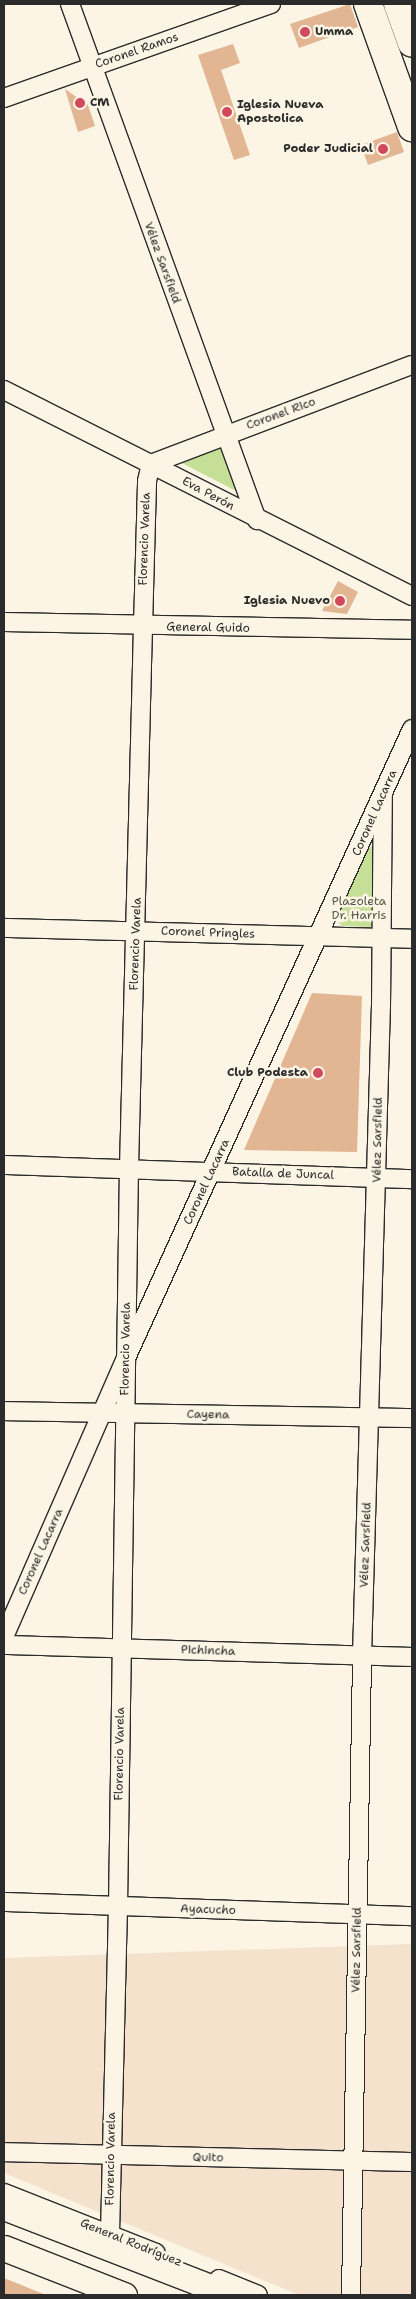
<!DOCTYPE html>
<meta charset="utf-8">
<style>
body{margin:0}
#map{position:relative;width:416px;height:2299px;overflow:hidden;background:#fcf5e5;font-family:"Shantell Sans",sans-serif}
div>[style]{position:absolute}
.built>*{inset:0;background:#f4e2cc}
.green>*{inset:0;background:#c6df96}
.building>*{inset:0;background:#e2b693}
.roads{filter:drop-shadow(1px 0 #2b2b2b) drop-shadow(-1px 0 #2b2b2b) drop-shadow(0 1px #2b2b2b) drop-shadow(0 -1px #2b2b2b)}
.minor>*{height:18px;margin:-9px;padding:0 9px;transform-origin:9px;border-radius:9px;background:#fcf5e5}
.secondary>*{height:25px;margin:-12.5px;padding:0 12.5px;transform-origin:12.5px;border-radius:12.5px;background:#fcf5e5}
.primary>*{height:28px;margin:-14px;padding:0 14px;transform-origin:14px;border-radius:14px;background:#fcf5e5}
.dots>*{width:14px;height:14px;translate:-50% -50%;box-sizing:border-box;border:2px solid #fcf5e5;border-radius:50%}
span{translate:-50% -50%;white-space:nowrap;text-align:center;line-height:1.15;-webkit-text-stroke:5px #fcf5e5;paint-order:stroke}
.poi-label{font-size:12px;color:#2b2b2b;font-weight:700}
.left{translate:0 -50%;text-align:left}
.right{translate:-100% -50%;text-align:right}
.street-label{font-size:12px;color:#2b2b2b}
.park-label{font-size:12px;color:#525846}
.frame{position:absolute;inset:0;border:5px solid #2b2b2b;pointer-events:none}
</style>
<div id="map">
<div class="built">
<div style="clip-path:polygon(412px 1944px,412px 2295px,299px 2295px,4px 2173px,4px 1958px)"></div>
</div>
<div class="green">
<div style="clip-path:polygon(220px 445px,236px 491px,176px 460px)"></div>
<div style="clip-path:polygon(373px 846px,379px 851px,377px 922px,370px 927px,342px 926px,335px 919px,366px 849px)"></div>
</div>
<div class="building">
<div style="clip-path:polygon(350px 4px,358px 27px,299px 48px,290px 24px)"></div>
<div style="clip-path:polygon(233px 44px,240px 63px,221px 70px,250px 155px,234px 160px,198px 55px)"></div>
<div style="clip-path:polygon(65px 89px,88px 105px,95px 126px,78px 132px)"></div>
<div style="clip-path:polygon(397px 132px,404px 152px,368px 165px,361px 145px)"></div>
<div style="clip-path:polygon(338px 581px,358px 592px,347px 614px,322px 611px)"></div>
<div style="clip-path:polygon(312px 993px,362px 996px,357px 1152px,244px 1150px)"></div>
<div style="clip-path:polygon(4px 2278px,46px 2295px,4px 2295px)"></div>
</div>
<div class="roads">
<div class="minor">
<div style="left:70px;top:4px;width:549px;rotate:70.08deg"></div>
<div style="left:4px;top:98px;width:283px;rotate:-19.4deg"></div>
<div style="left:4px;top:390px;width:457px;rotate:26.8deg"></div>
<div style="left:151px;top:464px;width:279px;rotate:-20.8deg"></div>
<div style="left:4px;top:622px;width:408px;rotate:1.1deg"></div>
<div style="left:4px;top:928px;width:408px;rotate:1.5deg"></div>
<div style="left:4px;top:1165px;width:408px;rotate:2deg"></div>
<div style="left:4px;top:1411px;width:408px;rotate:1deg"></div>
<div style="left:4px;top:1637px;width:305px;rotate:-66.4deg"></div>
<div style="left:126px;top:1358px;width:691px;rotate:-65.55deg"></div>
<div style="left:4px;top:1645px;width:408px;rotate:1.7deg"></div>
<div style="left:4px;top:1902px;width:408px;rotate:2deg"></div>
<div style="left:4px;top:2152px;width:408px;rotate:1.4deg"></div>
<div style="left:4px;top:2193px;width:163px;rotate:21.5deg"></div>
<div style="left:110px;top:2234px;width:327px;rotate:-88.6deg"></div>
<div style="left:118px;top:1907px;width:739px;rotate:-89.15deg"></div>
<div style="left:129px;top:1168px;width:541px;rotate:-88.52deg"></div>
<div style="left:143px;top:627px;width:146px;rotate:-88.4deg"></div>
<div style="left:147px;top:481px;width:17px;rotate:-77deg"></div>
<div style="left:219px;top:2279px;width:42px;rotate:22.3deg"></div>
<div style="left:351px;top:2295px;width:639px;rotate:-89.01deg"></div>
<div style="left:362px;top:1656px;width:650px;rotate:-88.33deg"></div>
<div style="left:381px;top:1006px;width:211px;rotate:-89.5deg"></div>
</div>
<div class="secondary">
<div style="left:4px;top:2207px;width:243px;rotate:21.2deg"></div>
<div style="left:4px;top:2248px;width:129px;rotate:21.4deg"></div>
</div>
<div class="primary">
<div style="left:368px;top:4px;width:131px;rotate:70.3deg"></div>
<div style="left:398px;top:4px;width:41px;rotate:70.3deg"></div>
</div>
</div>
<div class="dots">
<div style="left:305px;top:32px;background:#d1495b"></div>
<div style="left:80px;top:103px;background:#d1495b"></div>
<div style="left:227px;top:112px;background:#d1495b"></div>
<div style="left:383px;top:149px;background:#d1495b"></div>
<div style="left:340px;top:601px;background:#d1495b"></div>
<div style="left:318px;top:1073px;background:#d1495b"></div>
</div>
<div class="poi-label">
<span class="left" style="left:315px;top:32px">Umma</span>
<span class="left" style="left:90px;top:103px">CM</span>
<span class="left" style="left:237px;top:112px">Iglesia Nueva<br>Apostolica</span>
<span class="right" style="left:373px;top:149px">Poder Judicial</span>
<span class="right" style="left:330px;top:601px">Iglesia Nuevo</span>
<span class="right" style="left:308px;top:1073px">Club Podesta</span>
</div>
<div class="street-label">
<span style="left:137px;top:51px;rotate:-19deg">Coronel Ramos</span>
<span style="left:162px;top:263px;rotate:70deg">Vélez Sarsfield</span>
<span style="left:281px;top:414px;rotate:-20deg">Coronel Rico</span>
<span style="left:208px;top:494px;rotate:28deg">Eva Perón</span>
<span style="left:145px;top:539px;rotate:-88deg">Florencio Varela</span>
<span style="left:208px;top:628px;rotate:1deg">General Guido</span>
<span style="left:375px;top:813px;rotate:-66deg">Coronel Lacarra</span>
<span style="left:208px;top:933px;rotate:2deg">Coronel Pringles</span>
<span style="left:136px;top:944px;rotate:-88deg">Florencio Varela</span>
<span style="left:378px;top:1140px;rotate:-89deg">Vélez Sarsfield</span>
<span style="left:283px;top:1174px;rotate:2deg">Batalla de Juncal</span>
<span style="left:207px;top:1182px;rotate:-65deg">Coronel Lacarra</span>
<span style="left:126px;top:1349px;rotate:-89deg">Florencio Varela</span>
<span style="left:208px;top:1415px;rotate:1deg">Cayena</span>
<span style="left:366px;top:1545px;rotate:-88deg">Vélez Sarsfield</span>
<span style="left:41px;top:1552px;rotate:-66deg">Coronel Lacarra</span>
<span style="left:208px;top:1651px;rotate:2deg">Pichincha</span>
<span style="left:120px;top:1754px;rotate:-89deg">Florencio Varela</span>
<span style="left:208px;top:1910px;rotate:2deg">Ayacucho</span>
<span style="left:357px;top:1950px;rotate:-89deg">Vélez Sarsfield</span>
<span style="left:208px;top:2158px;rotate:1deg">Quito</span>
<span style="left:111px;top:2159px;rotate:-89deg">Florencio Varela</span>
<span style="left:131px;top:2243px;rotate:22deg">General Rodríguez</span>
</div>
<div class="park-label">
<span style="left:359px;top:909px">Plazoleta<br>Dr. Harris</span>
</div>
<div class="frame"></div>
</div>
